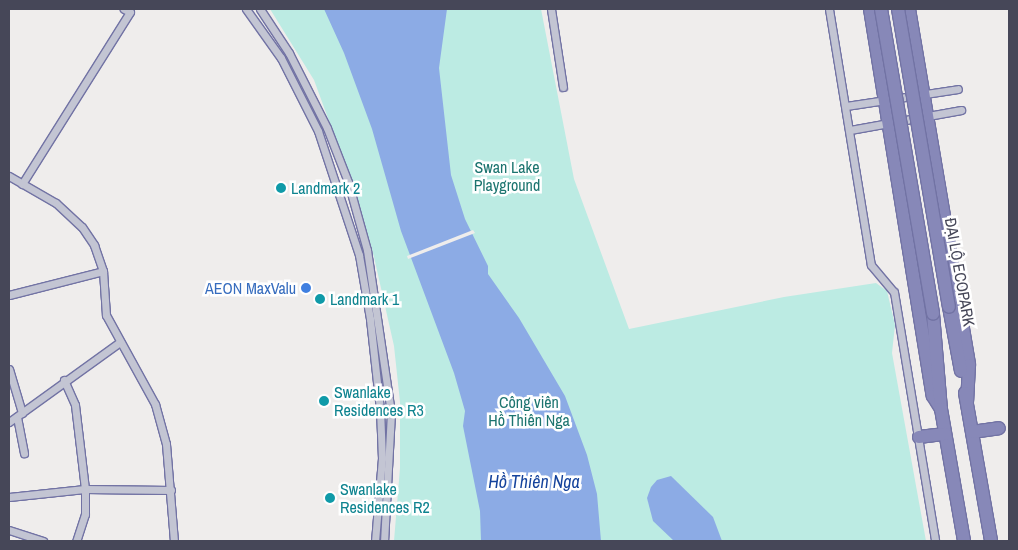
<!DOCTYPE html>
<meta charset="utf-8">
<style>
body{margin:0}
#map{position:relative;width:1018px;height:550px;overflow:hidden;background:#efedec;font-family:"Archivo Narrow",sans-serif}
div>[style]{position:absolute}
.green>*{inset:0;background:#bcebe3}
.water>*{inset:0;background:#8cabe5}
.pier>*{inset:0;background:#efedec}
.roads{filter:drop-shadow(1px 0 #7273a4) drop-shadow(-1px 0 #7273a4) drop-shadow(0 1px #7273a4) drop-shadow(0 -1px #7273a4)}
.street>*{height:7px;margin:-3.5px;padding:0 3.5px;transform-origin:3.5px;border-radius:3.5px;background:#c3c5d3}
.highway>*{height:12px;margin:-6px;padding:0 6px;transform-origin:6px;border-radius:6px;background:#8788b8}
.bridges{filter:drop-shadow(1px 0 #7273a4) drop-shadow(-1px 0 #7273a4) drop-shadow(0 1px #7273a4) drop-shadow(0 -1px #7273a4)}
.highway-bridge>*{height:12px;margin:-6px;padding:0 6px;transform-origin:6px;border-radius:6px;background:#8788b8}
.dots>*{width:14px;height:14px;translate:-50% -50%;box-sizing:border-box;border:2px solid #fff;border-radius:50%}
span{translate:-50% -50%;white-space:nowrap;text-align:center;line-height:1.15;-webkit-text-stroke:5px #fff;paint-order:stroke}
.park-label{font-size:16px;color:#1c746f}
.culture-label{font-size:16px;color:#0d838f}
.left{translate:0 -50%;text-align:left}
.street-label{font-size:16px;color:#464758}
.shop-label{font-size:16px;color:#366cbe}
.right{translate:-100% -50%;text-align:right}
.water-label{font-size:18px;color:#15439c;font-style:italic}
.frame{position:absolute;inset:0;border:10px solid #464758;pointer-events:none}
</style>
<div id="map">
<div class="green">
<div style="clip-path:polygon(270px 9px,541px 9px,574px 179px,629px 329px,784px 297px,876px 283px,887px 291px,895px 325px,892px 353px,926px 541px,394px 541px,400px 468px,400px 402px,394px 346px,374px 257px,358px 200px,314px 80px)"></div>
</div>
<div class="water">
<div style="clip-path:polygon(324px 9px,447px 9px,439px 68px,451px 175px,465px 219px,488px 266px,488px 274px,519px 318px,565px 396px,587px 455px,597px 494px,601px 541px,481px 541px,480px 511px,463px 426px,465px 411px,454px 373px,401px 231px,372px 129px,344px 53px)"></div>
<div style="clip-path:polygon(671px 476px,713px 517px,722px 541px,674px 541px,653px 521px,647px 498px,651px 487px,657px 480px)"></div>
</div>
<div class="pier">
<div style="clip-path:polygon(473px 230px,475px 233px,408px 259px,407px 256px)"></div>
</div>
<div class="roads">
<div class="street">
<div style="left:246px;top:9px;width:60px;rotate:54.5deg"></div>
<div style="left:281px;top:58px;width:82px;rotate:63.1deg"></div>
<div style="left:318px;top:131px;width:131px;rotate:71.7deg"></div>
<div style="left:359px;top:255px;width:65px;rotate:80.2deg"></div>
<div style="left:370px;top:319px;width:91px;rotate:83.7deg"></div>
<div style="left:380px;top:409px;width:49px;rotate:87.7deg"></div>
<div style="left:382px;top:458px;width:83px;rotate:94.8deg"></div>
<div style="left:260px;top:9px;width:53px;rotate:56.6deg"></div>
<div style="left:289px;top:53px;width:84px;rotate:63.1deg"></div>
<div style="left:327px;top:128px;width:58px;rotate:68.7deg"></div>
<div style="left:348px;top:182px;width:71px;rotate:74.4deg"></div>
<div style="left:367px;top:250px;width:165px;rotate:81.6deg"></div>
<div style="left:391px;top:413px;width:128px;rotate:93.1deg"></div>
<div style="left:551px;top:9px;width:79px;rotate:81.3deg"></div>
<div style="left:829px;top:9px;width:259px;rotate:80.7deg"></div>
<div style="left:871px;top:265px;width:35px;rotate:50deg"></div>
<div style="left:894px;top:292px;width:252px;rotate:80.6deg"></div>
<div style="left:846px;top:106px;width:113px;rotate:-8.6deg"></div>
<div style="left:850px;top:130px;width:113px;rotate:-10.2deg"></div>
<div style="left:9px;top:176px;width:54px;rotate:29.9deg"></div>
<div style="left:56px;top:203px;width:35px;rotate:43deg"></div>
<div style="left:82px;top:227px;width:22px;rotate:56deg"></div>
<div style="left:94px;top:245px;width:28px;rotate:71deg"></div>
<div style="left:103px;top:271px;width:44px;rotate:86.1deg"></div>
<div style="left:106px;top:315px;width:102px;rotate:61.2deg"></div>
<div style="left:155px;top:404px;width:41px;rotate:74.6deg"></div>
<div style="left:166px;top:444px;width:97px;rotate:85.3deg"></div>
<div style="left:22px;top:184px;width:203px;rotate:-57.9deg"></div>
<div style="left:130px;top:12px;width:7px;rotate:-153deg"></div>
<div style="left:9px;top:295px;width:97px;rotate:-14.3deg"></div>
<div style="left:9px;top:369px;width:46px;rotate:73.5deg"></div>
<div style="left:64px;top:380px;width:27px;rotate:66deg"></div>
<div style="left:75px;top:405px;width:85px;rotate:83.2deg"></div>
<div style="left:85px;top:489px;width:25px;rotate:90deg"></div>
<div style="left:85px;top:514px;width:28px;rotate:108deg"></div>
<div style="left:17px;top:417px;width:37px;rotate:79deg"></div>
<div style="left:9px;top:422px;width:137px;rotate:-35.8deg"></div>
<div style="left:9px;top:497px;width:76px;rotate:-6deg"></div>
<div style="left:85px;top:489px;width:86px;rotate:0.7deg"></div>
<div style="left:9px;top:530px;width:36px;rotate:18deg"></div>
</div>
<div class="highway">
<div style="left:870px;top:9px;width:392px;rotate:80.8deg"></div>
<div style="left:933px;top:396px;width:15px;rotate:58deg"></div>
<div style="left:909px;top:9px;width:361px;rotate:80.4deg"></div>
<div style="left:969px;top:365px;width:36px;rotate:93deg"></div>
<div style="left:949px;top:307px;width:65px;rotate:79.4deg"></div>
<div style="left:933px;top:314px;width:95px;rotate:85.2deg"></div>
<div style="left:941px;top:409px;width:134px;rotate:80.1deg"></div>
<div style="left:965px;top:393px;width:150px;rotate:80deg"></div>
<div style="left:972px;top:432px;width:27px;rotate:-8deg"></div>
<div style="left:919px;top:437px;width:26px;rotate:-7deg"></div>
</div>
</div>
<div class="bridges">
<div class="highway-bridge">
<div style="left:881px;top:9px;width:309px;rotate:80.3deg"></div>
<div style="left:898px;top:9px;width:302px;rotate:80.3deg"></div>
</div>
</div>
<div class="dots">
<div style="left:281px;top:188px;background:#0f9aa8"></div>
<div style="left:306px;top:288px;background:#3f7fe0"></div>
<div style="left:320px;top:299px;background:#0f9aa8"></div>
<div style="left:324px;top:401px;background:#0f9aa8"></div>
<div style="left:330px;top:498px;background:#0f9aa8"></div>
</div>
<div class="park-label">
<span style="left:507px;top:176px">Swan Lake<br>Playground</span>
<span style="left:529px;top:411px">Công viên<br>Hồ Thiên Nga</span>
</div>
<div class="culture-label">
<span class="left" style="left:291px;top:188px">Landmark 2</span>
<span class="left" style="left:330px;top:299px">Landmark 1</span>
<span class="left" style="left:334px;top:401px">Swanlake<br>Residences R3</span>
<span class="left" style="left:340px;top:498px">Swanlake<br>Residences R2</span>
</div>
<div class="street-label">
<span style="left:960px;top:272px;rotate:80deg">ĐẠI LỘ ECOPARK</span>
</div>
<div class="shop-label">
<span class="right" style="left:296px;top:288px">AEON MaxValu</span>
</div>
<div class="water-label">
<span style="left:534px;top:482px">Hồ Thiên Nga</span>
</div>
<div class="frame"></div>
</div>
